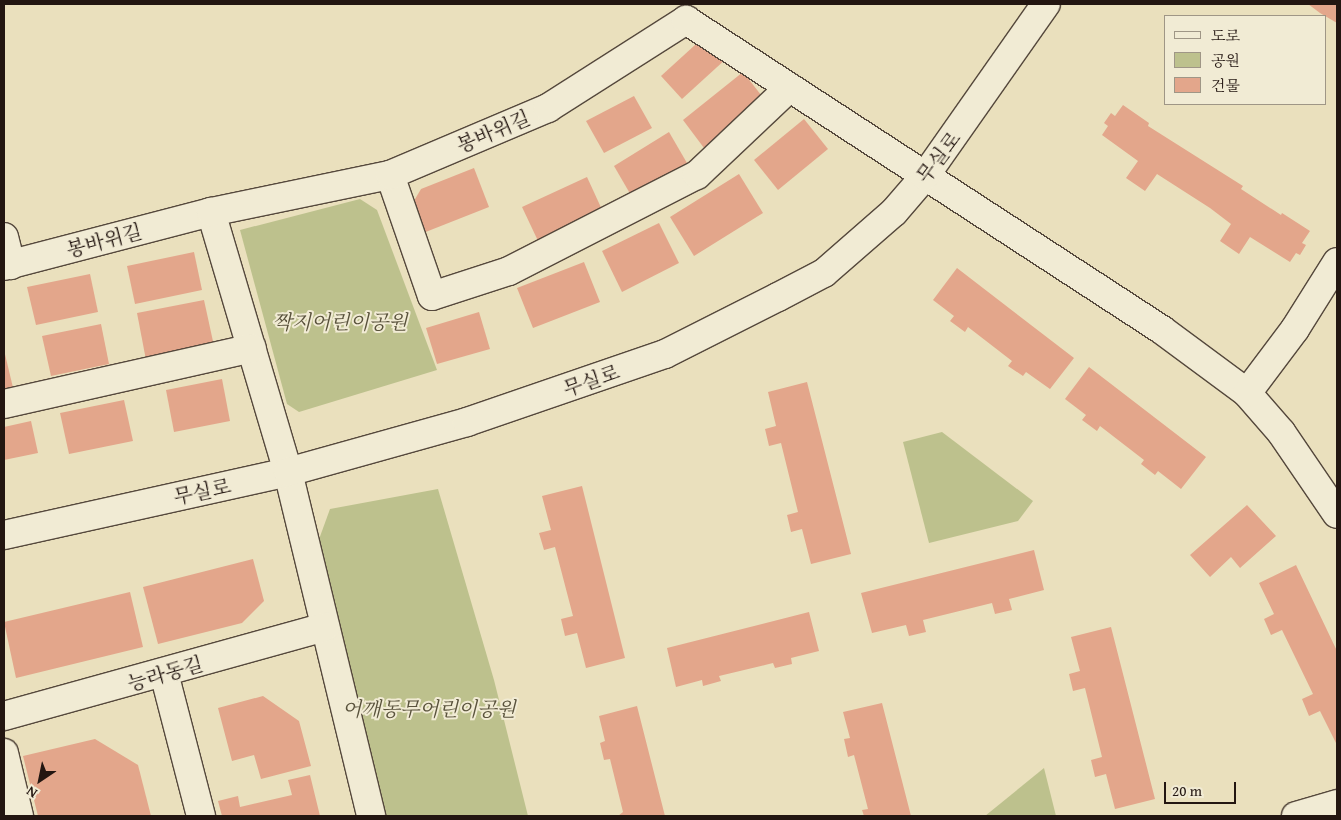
<!DOCTYPE html>
<meta charset="utf-8">
<style>
body{margin:0}
#map{position:relative;width:1341px;height:820px;overflow:hidden;background:#eae0bd;font-family:"Gentium Book Plus","Noto Serif KR",serif}
div>[style]{position:absolute}
.green>*{inset:0;background:#bdc18d}
.building>*{inset:0;background:#e3a68b}
.roads{filter:drop-shadow(1px 0 #55483c) drop-shadow(-1px 0 #55483c) drop-shadow(0 1px #55483c) drop-shadow(0 -1px #55483c)}
.minor>*{height:28px;margin:-14px;padding:0 14px;transform-origin:14px;border-radius:14px;background:#f1ebd4}
span{translate:-50% -50%;white-space:nowrap;text-align:center;line-height:1.15;-webkit-text-stroke:4px #f1ebd4;paint-order:stroke}
.street-label{font-size:20px;color:#231611}
.park-label{font-size:20px;color:#59523c;font-style:italic}
.frame{position:absolute;inset:0;border:5px solid #231611;pointer-events:none}
.legend{position:absolute;left:1164px;top:15px;width:162px;height:90px;box-sizing:border-box;background:#f1ebd4;border:1px solid #9f9686;margin:0;padding:6px 9px;list-style:none;font-size:15px;color:#231611}
.legend li{display:flex;align-items:center;gap:10px;height:25px}
.legend b{width:25px;border:1px solid #9f9686}
.north{position:absolute;left:15px;top:755px;width:50px;height:50px;-webkit-text-stroke:4px #f1ebd4;paint-order:stroke;rotate:214deg;font-size:14px;font-weight:700;line-height:20px;text-align:center;color:#231611}
.north::after{content:'';display:block;margin:auto;width:18px;height:22px;background:#231611;clip-path:polygon(50% 0,100% 100%,50% 72%,0 100%)}
.scale{position:absolute;left:1164px;top:782px;width:72px;height:22px;box-sizing:border-box;border:2px solid #231611;border-top:0;padding-left:6px;font-size:15px;line-height:18px;white-space:nowrap;color:#231611;-webkit-text-stroke:4px #f1ebd4;paint-order:stroke}
</style>
<div id="map">
<div class="green">
<div style="clip-path:polygon(360px 199px,377px 210px,437px 370px,299px 412px,287px 404px,240px 230px)"></div>
<div style="clip-path:polygon(942px 432px,1033px 501px,1018px 521px,929px 543px,903px 442px)"></div>
<div style="clip-path:polygon(438px 489px,494px 680px,528px 816px,385px 816px,318px 542px,330px 509px)"></div>
<div style="clip-path:polygon(1044px 768px,1056px 816px,985px 816px)"></div>
</div>
<div class="building">
<div style="clip-path:polygon(1308px 4px,1337px 4px,1337px 23px,1320px 13px)"></div>
<div style="clip-path:polygon(715px 44px,727px 58px,682px 99px,661px 76px,695px 45px)"></div>
<div style="clip-path:polygon(743px 72px,765px 100px,704px 148px,683px 120px)"></div>
<div style="clip-path:polygon(634px 96px,652px 128px,604px 153px,586px 121px)"></div>
<div style="clip-path:polygon(1123px 105px,1149px 123px,1148px 126px,1243px 186px,1241px 189px,1281px 215px,1282px 213px,1310px 231px,1302px 243px,1306px 245px,1300px 255px,1296px 253px,1290px 262px,1250px 237px,1239px 254px,1220px 241px,1231px 224px,1210px 208px,1157px 174px,1145px 191px,1126px 178px,1138px 161px,1102px 135px,1108px 126px,1104px 123px,1111px 113px,1115px 116px)"></div>
<div style="clip-path:polygon(804px 119px,828px 149px,778px 190px,754px 160px)"></div>
<div style="clip-path:polygon(669px 132px,687px 163px,632px 197px,614px 166px)"></div>
<div style="clip-path:polygon(474px 168px,489px 207px,418px 235px,408px 211px,421px 189px)"></div>
<div style="clip-path:polygon(739px 174px,763px 213px,694px 256px,670px 217px)"></div>
<div style="clip-path:polygon(587px 177px,604px 214px,539px 243px,522px 207px)"></div>
<div style="clip-path:polygon(659px 223px,679px 263px,622px 292px,602px 251px)"></div>
<div style="clip-path:polygon(194px 252px,202px 290px,135px 304px,127px 266px)"></div>
<div style="clip-path:polygon(584px 262px,600px 302px,533px 328px,517px 288px)"></div>
<div style="clip-path:polygon(957px 268px,1074px 358px,1050px 389px,1026px 372px,1023px 376px,1008px 366px,1012px 361px,968px 327px,965px 332px,950px 321px,954px 316px,933px 300px)"></div>
<div style="clip-path:polygon(90px 274px,98px 312px,36px 325px,27px 287px)"></div>
<div style="clip-path:polygon(204px 300px,214px 346px,146px 360px,137px 313px)"></div>
<div style="clip-path:polygon(479px 312px,490px 349px,437px 364px,426px 328px)"></div>
<div style="clip-path:polygon(101px 324px,109px 364px,51px 376px,42px 336px)"></div>
<div style="clip-path:polygon(4px 350px,15px 396px,4px 399px)"></div>
<div style="clip-path:polygon(1089px 367px,1206px 457px,1181px 489px,1158px 471px,1155px 475px,1141px 464px,1144px 460px,1100px 426px,1097px 431px,1082px 420px,1086px 415px,1065px 399px)"></div>
<div style="clip-path:polygon(222px 379px,230px 421px,174px 432px,166px 390px)"></div>
<div style="clip-path:polygon(807px 382px,851px 554px,811px 564px,802px 529px,791px 532px,787px 515px,798px 512px,781px 443px,769px 446px,765px 429px,776px 426px,768px 392px)"></div>
<div style="clip-path:polygon(124px 400px,133px 441px,69px 454px,60px 413px)"></div>
<div style="clip-path:polygon(31px 421px,38px 453px,4px 460px,4px 427px)"></div>
<div style="clip-path:polygon(582px 486px,625px 658px,586px 668px,577px 633px,565px 636px,561px 619px,573px 616px,555px 547px,544px 550px,539px 533px,551px 530px,542px 496px)"></div>
<div style="clip-path:polygon(1247px 505px,1276px 536px,1240px 568px,1231px 557px,1210px 577px,1190px 555px)"></div>
<div style="clip-path:polygon(1034px 550px,1044px 590px,1009px 599px,1012px 610px,995px 614px,992px 603px,923px 620px,926px 632px,909px 636px,906px 625px,872px 633px,861px 593px)"></div>
<div style="clip-path:polygon(253px 559px,264px 601px,242px 623px,158px 644px,143px 587px)"></div>
<div style="clip-path:polygon(1296px 565px,1337px 651px,1336px 743px,1320px 711px,1309px 716px,1302px 699px,1313px 694px,1282px 630px,1271px 635px,1264px 619px,1274px 614px,1259px 583px)"></div>
<div style="clip-path:polygon(130px 592px,143px 647px,16px 678px,4px 622px)"></div>
<div style="clip-path:polygon(809px 612px,819px 651px,791px 658px,792px 664px,775px 668px,773px 663px,719px 676px,721px 681px,703px 686px,702px 680px,676px 687px,667px 648px)"></div>
<div style="clip-path:polygon(1111px 627px,1155px 799px,1115px 809px,1106px 774px,1095px 777px,1091px 760px,1102px 757px,1085px 688px,1073px 691px,1069px 674px,1080px 671px,1071px 637px)"></div>
<div style="clip-path:polygon(263px 696px,299px 721px,311px 766px,261px 779px,254px 755px,232px 761px,218px 708px)"></div>
<div style="clip-path:polygon(882px 703px,911px 816px,864px 816px,862px 810px,868px 809px,854px 755px,848px 757px,844px 739px,850px 738px,843px 712px)"></div>
<div style="clip-path:polygon(637px 706px,665px 816px,618px 816px,623px 812px,610px 759px,604px 760px,600px 743px,605px 741px,599px 716px)"></div>
<div style="clip-path:polygon(95px 739px,138px 765px,151px 816px,38px 816px,23px 756px)"></div>
<div style="clip-path:polygon(310px 775px,320px 816px,222px 816px,218px 801px,238px 796px,240px 807px,292px 795px,288px 780px)"></div>
</div>
<div class="roads">
<div class="minor">
<div style="left:390px;top:175px;width:128px;rotate:70.9deg"></div>
<div style="left:432px;top:296px;width:81px;rotate:-18deg"></div>
<div style="left:509px;top:271px;width:211px;rotate:-27.1deg"></div>
<div style="left:697px;top:175px;width:127px;rotate:-43.4deg"></div>
<div style="left:211px;top:212px;width:271px;rotate:73.5deg"></div>
<div style="left:288px;top:472px;width:354px;rotate:76.4deg"></div>
<div style="left:4px;top:237px;width:29px;rotate:76deg"></div>
<div style="left:4px;top:266px;width:214px;rotate:-14.6deg"></div>
<div style="left:211px;top:212px;width:183px;rotate:-11.7deg"></div>
<div style="left:390px;top:175px;width:172px;rotate:-23deg"></div>
<div style="left:548px;top:108px;width:164px;rotate:-32.5deg"></div>
<div style="left:686px;top:20px;width:568px;rotate:33.07deg"></div>
<div style="left:1162px;top:330px;width:106px;rotate:36.5deg"></div>
<div style="left:1247px;top:393px;width:52px;rotate:48.9deg"></div>
<div style="left:1281px;top:432px;width:99px;rotate:55.7deg"></div>
<div style="left:1247px;top:393px;width:80px;rotate:-53.1deg"></div>
<div style="left:1295px;top:329px;width:79px;rotate:-57.9deg"></div>
<div style="left:4px;top:404px;width:254px;rotate:-12.7deg"></div>
<div style="left:4px;top:535px;width:291px;rotate:-12.5deg"></div>
<div style="left:288px;top:472px;width:186px;rotate:-15.6deg"></div>
<div style="left:467px;top:422px;width:209px;rotate:-19deg"></div>
<div style="left:665px;top:354px;width:127px;rotate:-26.8deg"></div>
<div style="left:778px;top:297px;width:52px;rotate:-27.6deg"></div>
<div style="left:824px;top:273px;width:93px;rotate:-41.1deg"></div>
<div style="left:894px;top:212px;width:48px;rotate:-49.3deg"></div>
<div style="left:925px;top:176px;width:210px;rotate:-54.9deg"></div>
<div style="left:164px;top:673px;width:148px;rotate:75.5deg"></div>
<div style="left:4px;top:716px;width:333px;rotate:-15.5deg"></div>
<div style="left:4px;top:753px;width:65px;rotate:76.6deg"></div>
<div style="left:1296px;top:816px;width:43px;rotate:-16.3deg"></div>
</div>
</div>
<div class="street-label">
<span style="left:493px;top:131px;rotate:-23deg">봉바위길</span>
<span style="left:938px;top:157px;rotate:-53deg">무실로</span>
<span style="left:104px;top:240px;rotate:-15deg">봉바위길</span>
<span style="left:591px;top:380px;rotate:-19deg">무실로</span>
<span style="left:202px;top:491px;rotate:-12deg">무실로</span>
<span style="left:165px;top:673px;rotate:-16deg">능라동길</span>
</div>
<div class="park-label">
<span style="left:340px;top:321px">짝지어린이공원</span>
<span style="left:429px;top:708px">어깨동무어린이공원</span>
</div>
<div class="frame"></div>
<ul class="legend">
<li><b style="height:6px;background:#f1ebd4"></b>도로</li>
<li><b style="height:14px;background:#bdc18d"></b>공원</li>
<li><b style="height:14px;background:#e3a68b"></b>건물</li>
</ul>
<div class="north">N</div>
<div class="scale">20 m</div>
</div>
